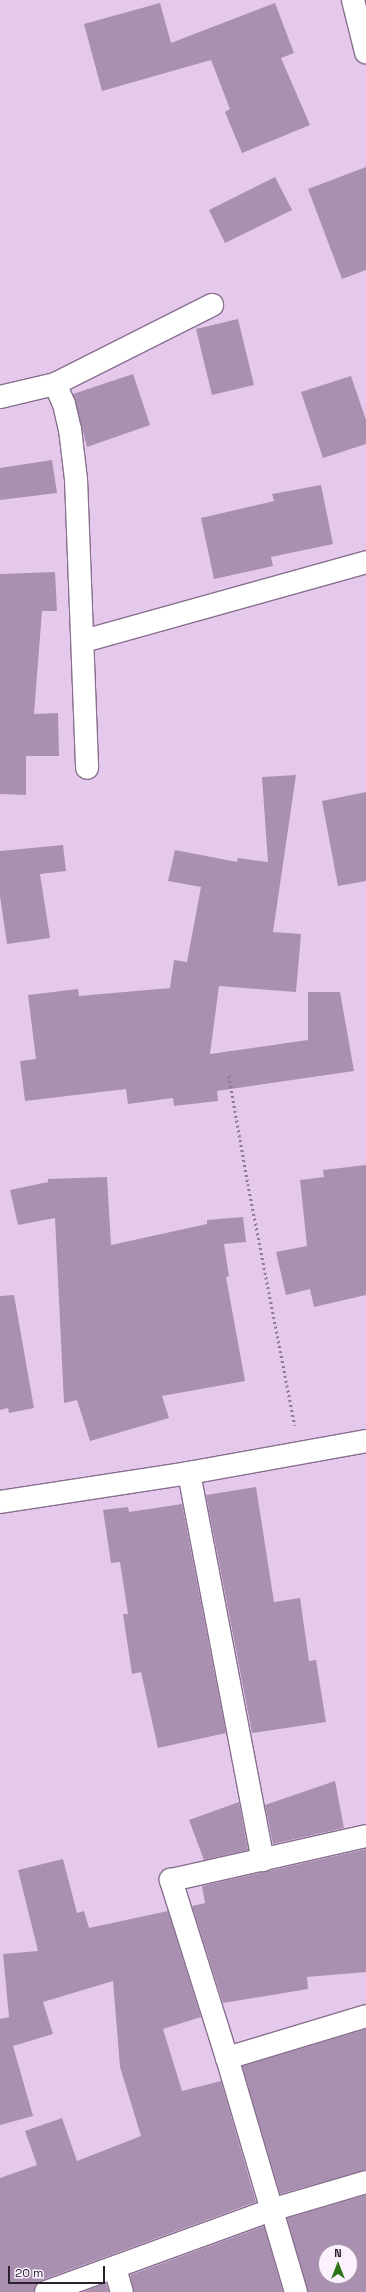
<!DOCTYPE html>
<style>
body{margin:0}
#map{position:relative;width:366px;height:2292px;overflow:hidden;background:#e4c9ec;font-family:"Space Grotesk",sans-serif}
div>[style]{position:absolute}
.building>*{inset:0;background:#a990b0}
.path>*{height:2.5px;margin-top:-1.25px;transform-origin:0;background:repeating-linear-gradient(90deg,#8d7a93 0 2px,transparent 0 5px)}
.roads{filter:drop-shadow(1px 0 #876f8d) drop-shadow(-1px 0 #876f8d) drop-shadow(0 1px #876f8d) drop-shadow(0 -1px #876f8d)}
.street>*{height:22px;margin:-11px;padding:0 11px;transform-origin:11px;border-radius:11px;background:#fff}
span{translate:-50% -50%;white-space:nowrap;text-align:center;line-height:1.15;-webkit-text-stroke:3px #fcf1ff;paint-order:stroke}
.north{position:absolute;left:318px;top:2244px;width:40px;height:40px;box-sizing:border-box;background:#fcf1ff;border:1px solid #a99eac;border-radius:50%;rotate:0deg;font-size:11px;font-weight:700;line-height:16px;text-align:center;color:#2c222f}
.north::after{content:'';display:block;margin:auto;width:14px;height:18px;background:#2f7414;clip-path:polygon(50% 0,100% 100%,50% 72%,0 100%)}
.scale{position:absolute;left:8px;top:2266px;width:97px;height:18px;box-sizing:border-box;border:2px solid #2c222f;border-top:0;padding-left:5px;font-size:12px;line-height:14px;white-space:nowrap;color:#2c222f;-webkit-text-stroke:3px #fcf1ff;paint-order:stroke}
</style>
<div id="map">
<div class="building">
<div style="clip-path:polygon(160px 3px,171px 43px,275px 3px,294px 53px,281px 58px,310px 125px,242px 153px,225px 112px,230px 109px,211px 60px,102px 91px,84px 24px)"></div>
<div style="clip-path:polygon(366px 167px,366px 270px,342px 279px,308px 189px)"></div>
<div style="clip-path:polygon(275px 177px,292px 210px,225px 243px,209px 210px)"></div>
<div style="clip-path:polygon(238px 319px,254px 385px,212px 395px,196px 329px)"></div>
<div style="clip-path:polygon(133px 374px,150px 425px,87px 447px,73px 394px)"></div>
<div style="clip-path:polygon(351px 376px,366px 420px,366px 444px,323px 458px,301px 392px)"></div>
<div style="clip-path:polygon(52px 460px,57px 493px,0 500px,0 468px)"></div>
<div style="clip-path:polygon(321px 485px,333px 544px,271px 557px,273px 566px,214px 579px,201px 518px,274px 501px,272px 494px)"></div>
<div style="clip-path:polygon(55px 572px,57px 611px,42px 611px,34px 714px,58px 713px,59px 756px,26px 756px,26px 795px,0 794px,0 574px)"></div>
<div style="clip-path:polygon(296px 775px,273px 932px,301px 934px,296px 992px,219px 986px,210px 1054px,308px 1040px,308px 992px,340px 992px,354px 1071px,217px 1091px,218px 1101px,174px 1106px,173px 1098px,128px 1104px,126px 1089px,25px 1101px,20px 1061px,36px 1059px,28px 995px,78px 989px,79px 996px,170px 988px,174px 960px,187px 962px,201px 887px,168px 881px,175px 850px,237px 862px,238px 858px,268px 862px,262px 777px)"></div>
<div style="clip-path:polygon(366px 792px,366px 881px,338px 886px,322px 801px)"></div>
<div style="clip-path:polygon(63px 845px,66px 871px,40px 874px,50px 938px,7px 944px,0 896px,0 851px)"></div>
<div style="clip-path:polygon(366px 1165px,366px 1295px,314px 1307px,310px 1289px,286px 1295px,276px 1252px,307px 1246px,300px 1180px,324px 1177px,323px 1170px)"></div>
<div style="clip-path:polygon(107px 1177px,111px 1245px,207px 1224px,207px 1220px,243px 1217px,246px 1242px,224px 1244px,229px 1276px,226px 1277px,245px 1381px,162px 1396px,169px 1418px,90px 1441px,77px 1400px,64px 1403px,55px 1218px,18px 1225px,10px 1190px,48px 1182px,48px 1179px)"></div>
<div style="clip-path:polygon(14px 1295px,34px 1408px,9px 1413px,8px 1408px,0 1410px,0 1296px)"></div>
<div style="clip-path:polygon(256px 1487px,274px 1602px,300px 1598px,309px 1661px,316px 1660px,326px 1722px,252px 1733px,206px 1495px)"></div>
<div style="clip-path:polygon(182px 1504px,226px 1733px,158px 1748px,141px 1672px,132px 1674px,123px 1614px,128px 1614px,120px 1562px,111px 1563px,103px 1510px,128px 1507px,129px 1512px)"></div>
<div style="clip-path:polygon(335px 1781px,344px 1828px,273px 1844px,265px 1805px)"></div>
<div style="clip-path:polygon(239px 1802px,248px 1850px,204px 1860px,189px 1820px)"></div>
<div style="clip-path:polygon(366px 1849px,366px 1972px,307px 1977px,308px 1989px,223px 2003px,192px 1906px,205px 1903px,202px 1886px)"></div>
<div style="clip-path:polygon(63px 1859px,77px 1913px,84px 1911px,89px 1928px,168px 1911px,201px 2017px,163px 2029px,182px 2091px,221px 2081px,256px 2202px,42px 2280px,36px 2284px,34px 2292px,0 2292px,0 2178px,37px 2165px,25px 2131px,62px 2118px,77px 2161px,141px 2136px,120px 2067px,113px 1981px,43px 2002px,53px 2034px,13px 2046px,33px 2116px,0 2125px,0 2019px,9px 2017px,3px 1954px,38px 1951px,18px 1870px)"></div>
<div style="clip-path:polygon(366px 2029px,366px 2170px,280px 2194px,242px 2066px)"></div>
<div style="clip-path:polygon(evenodd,366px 2195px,366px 2292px,308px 2292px,287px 2218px,366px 2195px,326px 2252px,350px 2252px,350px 2276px,326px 2276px,326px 2252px)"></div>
<div style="clip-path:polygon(264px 2226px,283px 2292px,134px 2292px,130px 2275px)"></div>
<div style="clip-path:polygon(106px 2283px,109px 2292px,83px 2292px)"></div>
</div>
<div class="path">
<div style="left:229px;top:1076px;width:110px;rotate:80deg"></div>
<div style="left:248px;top:1184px;width:246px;rotate:79deg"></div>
</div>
<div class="roads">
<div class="street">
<div style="left:353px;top:0;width:54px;rotate:76deg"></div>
<div style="left:55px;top:384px;width:22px;rotate:66deg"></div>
<div style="left:64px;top:404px;width:26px;rotate:77deg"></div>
<div style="left:70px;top:429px;width:50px;rotate:83.2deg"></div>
<div style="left:76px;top:479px;width:289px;rotate:87.8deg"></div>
<div style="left:0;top:397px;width:57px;rotate:-13.3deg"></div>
<div style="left:55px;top:384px;width:176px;rotate:-26.7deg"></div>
<div style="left:84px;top:641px;width:293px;rotate:-15.6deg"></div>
<div style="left:189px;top:1473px;width:394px;rotate:79.2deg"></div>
<div style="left:0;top:1502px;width:191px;rotate:-8.7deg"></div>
<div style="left:189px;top:1473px;width:180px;rotate:-10.2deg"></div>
<div style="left:227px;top:2058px;width:145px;rotate:-16.8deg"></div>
<div style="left:115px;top:2268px;width:25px;rotate:74deg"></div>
<div style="left:46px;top:2292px;width:239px;rotate:-20deg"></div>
<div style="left:271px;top:2210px;width:99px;rotate:-16.4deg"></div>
<div style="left:296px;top:2292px;width:244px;rotate:-106.4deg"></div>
<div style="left:227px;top:2058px;width:187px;rotate:-107.5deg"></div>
<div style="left:171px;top:1880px;width:200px;rotate:-12.7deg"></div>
</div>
</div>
<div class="north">N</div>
<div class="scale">20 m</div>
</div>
